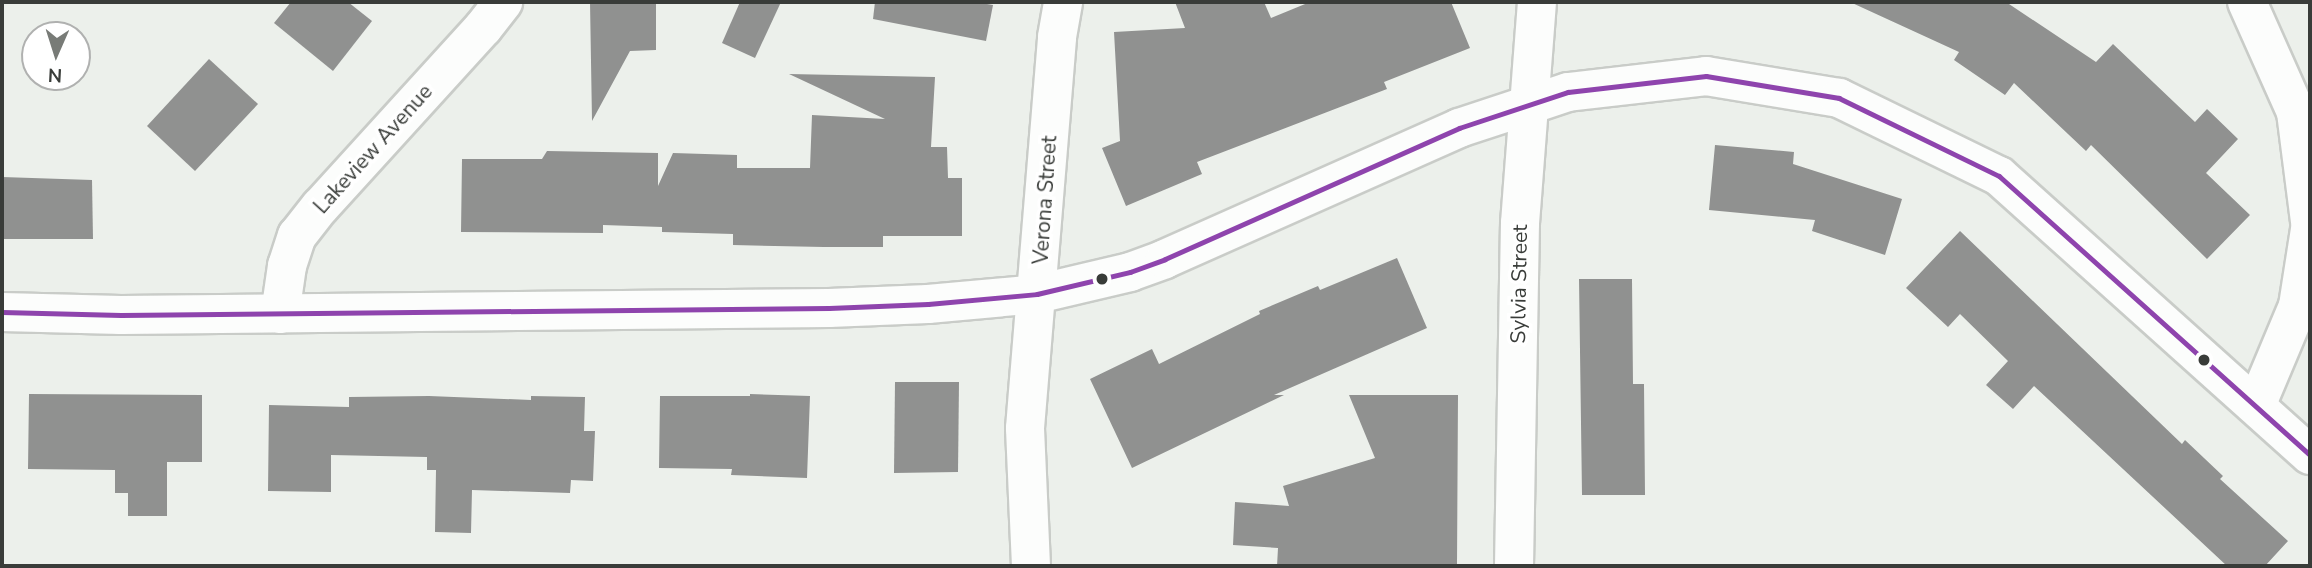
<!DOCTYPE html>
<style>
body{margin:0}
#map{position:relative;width:2312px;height:568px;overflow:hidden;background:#ecf0eb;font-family:"Nunito Sans",sans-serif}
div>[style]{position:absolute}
.building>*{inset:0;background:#909190}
.roads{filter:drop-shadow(2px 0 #c9ccc8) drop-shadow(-2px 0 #c9ccc8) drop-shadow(0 2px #c9ccc8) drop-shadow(0 -2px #c9ccc8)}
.minor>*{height:38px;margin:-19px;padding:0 19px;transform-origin:19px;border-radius:19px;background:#fcfdfc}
.bus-1>*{height:5px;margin:-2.5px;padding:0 2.5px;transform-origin:2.5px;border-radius:2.5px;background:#8e44ad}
.dots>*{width:19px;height:19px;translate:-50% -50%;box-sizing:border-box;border:4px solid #fff;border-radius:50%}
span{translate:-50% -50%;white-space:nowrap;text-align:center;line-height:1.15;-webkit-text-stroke:7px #fff;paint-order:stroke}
.street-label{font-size:21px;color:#393c39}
.frame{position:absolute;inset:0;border:4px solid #393c39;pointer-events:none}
.north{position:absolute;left:21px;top:21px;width:70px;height:70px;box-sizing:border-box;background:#fff;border:2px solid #b0b1b0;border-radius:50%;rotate:183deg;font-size:19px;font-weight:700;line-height:28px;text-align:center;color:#393c39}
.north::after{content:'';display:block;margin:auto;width:24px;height:32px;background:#787b77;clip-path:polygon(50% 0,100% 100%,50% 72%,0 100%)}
</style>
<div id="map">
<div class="building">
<div style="clip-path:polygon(291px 2px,348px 2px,372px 21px,333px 71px,274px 23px)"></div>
<div style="clip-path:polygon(590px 2px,656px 2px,656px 50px,630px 51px,592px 121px)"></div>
<div style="clip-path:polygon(740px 2px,781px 2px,755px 58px,722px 43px)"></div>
<div style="clip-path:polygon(875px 2px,975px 2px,993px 5px,986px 41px,873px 19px)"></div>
<div style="clip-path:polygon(1175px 2px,1264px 2px,1271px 18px,1310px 2px,1451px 2px,1470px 48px,1384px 82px,1387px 89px,1197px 162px,1202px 174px,1126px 206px,1102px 148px,1120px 141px,1114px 32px,1185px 28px)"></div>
<div style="clip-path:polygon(1850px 2px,2006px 2px,2096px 62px,2113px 44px,2195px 122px,2207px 109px,2238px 139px,2206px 173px,2250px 215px,2207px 259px,2091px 145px,2086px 151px,2014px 83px,2005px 95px,1954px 60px,1959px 52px)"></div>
<div style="clip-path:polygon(209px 59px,258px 104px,195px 171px,147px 126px)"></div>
<div style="clip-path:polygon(789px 74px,935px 77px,931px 147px,947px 147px,948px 178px,962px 178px,962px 236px,883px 236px,883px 247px,824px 247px,733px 245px,733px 234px,662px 232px,662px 227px,603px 225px,603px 233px,461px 232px,462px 159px,542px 159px,547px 151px,658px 153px,658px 186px,673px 153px,737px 155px,737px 168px,810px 168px,812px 115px,885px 119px)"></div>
<div style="clip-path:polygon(1715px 145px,1794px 152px,1793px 164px,1902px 199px,1885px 255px,1812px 231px,1815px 220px,1709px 210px)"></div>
<div style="clip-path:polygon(2px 177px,92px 180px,93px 239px,2px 239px)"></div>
<div style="clip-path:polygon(1960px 231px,2182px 444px,2185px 440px,2223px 476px,2220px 479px,2288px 541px,2265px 566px,2227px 566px,2034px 386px,2013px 409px,1986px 385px,2008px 361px,1960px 314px,1948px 327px,1906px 288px)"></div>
<div style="clip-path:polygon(1397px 258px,1427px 328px,1274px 395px,1284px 395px,1132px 468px,1090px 379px,1152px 349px,1159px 364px,1260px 314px,1259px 311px,1318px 286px,1320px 290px)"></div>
<div style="clip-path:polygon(1579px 279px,1632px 279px,1633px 384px,1644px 384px,1645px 495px,1582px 495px)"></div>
<div style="clip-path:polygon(895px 382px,959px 382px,958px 472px,894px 473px)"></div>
<div style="clip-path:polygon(29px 394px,202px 395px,202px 462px,167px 462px,167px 516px,128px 516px,128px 493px,115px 493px,115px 470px,28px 469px)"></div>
<div style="clip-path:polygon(750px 394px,810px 396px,807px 478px,731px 475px,732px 469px,659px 468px,660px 396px,750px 396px)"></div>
<div style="clip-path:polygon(1349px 395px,1458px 395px,1457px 566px,1277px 566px,1278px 548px,1233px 545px,1235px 502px,1289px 506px,1283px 486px,1375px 458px)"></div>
<div style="clip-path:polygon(429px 396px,531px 400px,531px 396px,585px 397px,584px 431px,595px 431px,593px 481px,571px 480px,570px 493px,472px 490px,471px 533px,435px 532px,436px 470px,427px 470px,427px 457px,331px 455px,331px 492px,268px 491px,269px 405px,349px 407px,349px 397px)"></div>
</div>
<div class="roads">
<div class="minor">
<div style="left:2247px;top:2px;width:120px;rotate:66deg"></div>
<div style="left:2296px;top:112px;width:111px;rotate:82.7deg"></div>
<div style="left:2px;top:312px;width:119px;rotate:1.4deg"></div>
<div style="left:121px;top:315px;width:708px;rotate:-0.57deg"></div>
<div style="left:829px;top:308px;width:99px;rotate:-2.3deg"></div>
<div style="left:928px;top:304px;width:109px;rotate:-5.2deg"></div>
<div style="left:1037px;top:294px;width:96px;rotate:-13.3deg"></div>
<div style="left:1130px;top:272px;width:37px;rotate:-20deg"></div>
<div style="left:1165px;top:259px;width:322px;rotate:-24deg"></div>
<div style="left:1459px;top:128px;width:74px;rotate:-18.2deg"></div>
<div style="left:1529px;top:105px;width:41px;rotate:-18.4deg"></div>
<div style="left:1568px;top:92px;width:139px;rotate:-6.6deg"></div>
<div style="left:1706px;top:76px;width:135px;rotate:9.4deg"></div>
<div style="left:1839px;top:98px;width:178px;rotate:26deg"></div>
<div style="left:1999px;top:176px;width:418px;rotate:41.9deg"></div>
<div style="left:280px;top:314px;width:49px;rotate:-81.7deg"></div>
<div style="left:287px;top:266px;width:32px;rotate:-72deg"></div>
<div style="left:297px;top:236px;width:37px;rotate:-52deg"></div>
<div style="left:320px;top:207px;width:242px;rotate:-47.7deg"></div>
<div style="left:483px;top:28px;width:33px;rotate:-52deg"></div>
<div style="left:2256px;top:406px;width:108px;rotate:-67.2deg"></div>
<div style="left:2298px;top:306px;width:78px;rotate:-81.1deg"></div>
<div style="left:1031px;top:566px;width:138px;rotate:-92.5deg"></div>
<div style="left:1025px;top:428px;width:392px;rotate:-85.3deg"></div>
<div style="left:1057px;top:37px;width:36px;rotate:-80deg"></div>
<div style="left:1514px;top:566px;width:343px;rotate:-89deg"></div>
<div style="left:1520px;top:223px;width:222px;rotate:-85.6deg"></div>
</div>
</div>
<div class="bus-1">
<div style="left:2px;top:312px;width:119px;rotate:1.4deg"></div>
<div style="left:121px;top:315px;width:708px;rotate:-0.57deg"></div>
<div style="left:829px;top:308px;width:99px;rotate:-2.3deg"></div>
<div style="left:928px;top:304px;width:109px;rotate:-5.2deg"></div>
<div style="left:1037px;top:294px;width:96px;rotate:-13.3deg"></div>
<div style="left:1130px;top:272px;width:37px;rotate:-20deg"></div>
<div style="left:1165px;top:259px;width:322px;rotate:-24deg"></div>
<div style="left:1459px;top:128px;width:115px;rotate:-18.3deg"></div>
<div style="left:1568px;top:92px;width:139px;rotate:-6.6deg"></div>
<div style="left:1706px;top:76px;width:135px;rotate:9.4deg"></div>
<div style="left:1839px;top:98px;width:178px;rotate:26deg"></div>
<div style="left:1999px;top:176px;width:418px;rotate:41.9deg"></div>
</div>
<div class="dots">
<div style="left:1102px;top:279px;background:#393c39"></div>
<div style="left:2204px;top:360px;background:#393c39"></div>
</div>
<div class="street-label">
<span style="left:373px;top:149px;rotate:-48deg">Lakeview Avenue</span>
<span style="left:1045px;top:200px;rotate:-86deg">Verona Street</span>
<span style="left:1519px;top:284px;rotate:-89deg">Sylvia Street</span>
</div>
<div class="frame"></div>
<div class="north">N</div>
</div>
